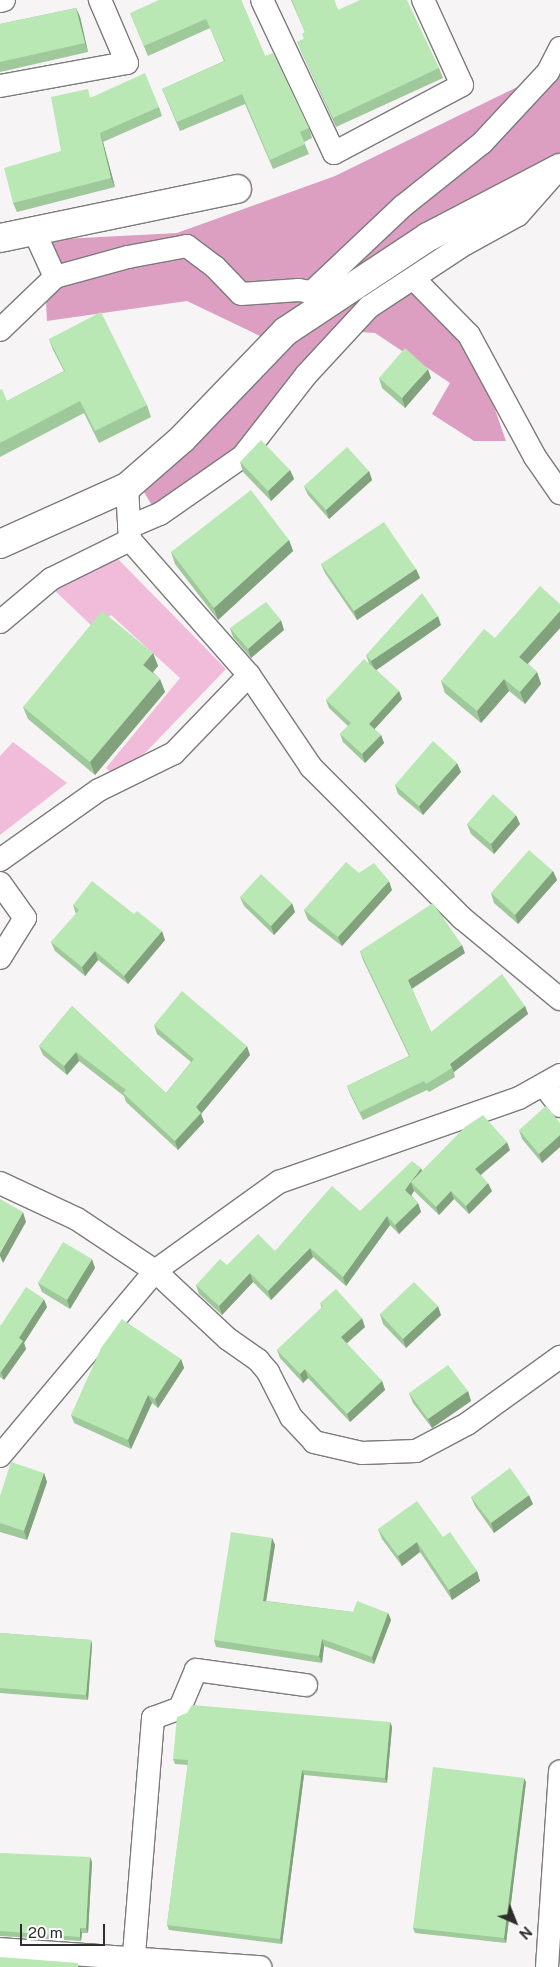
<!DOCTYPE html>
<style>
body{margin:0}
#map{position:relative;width:560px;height:1967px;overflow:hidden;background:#f7f4f6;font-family:"Public Sans",sans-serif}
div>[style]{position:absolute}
.green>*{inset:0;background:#f0bcd9}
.forest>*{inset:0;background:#dc9fc2}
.roads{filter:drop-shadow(1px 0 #7d7a7c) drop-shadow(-1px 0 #7d7a7c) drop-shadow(0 1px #7d7a7c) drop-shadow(0 -1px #7d7a7c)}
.minor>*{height:22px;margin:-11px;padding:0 11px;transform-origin:11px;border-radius:11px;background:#fff}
.tertiary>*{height:28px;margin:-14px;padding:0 14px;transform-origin:14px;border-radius:14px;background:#fff}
.wall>*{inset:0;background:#9fc89b}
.shaded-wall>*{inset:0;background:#82a27e}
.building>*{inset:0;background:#b9e8b4}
span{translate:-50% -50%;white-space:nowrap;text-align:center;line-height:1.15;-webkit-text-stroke:4px #fff;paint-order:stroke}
.north{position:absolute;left:490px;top:1897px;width:50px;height:50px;-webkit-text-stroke:4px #fff;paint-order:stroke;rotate:136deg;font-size:14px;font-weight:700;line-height:20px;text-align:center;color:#2f2e2e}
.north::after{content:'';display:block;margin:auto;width:18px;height:22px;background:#2f2e2e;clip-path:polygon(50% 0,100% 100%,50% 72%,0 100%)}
.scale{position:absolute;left:20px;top:1924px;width:85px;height:22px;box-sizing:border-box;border:2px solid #2f2e2e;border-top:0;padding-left:6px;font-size:15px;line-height:18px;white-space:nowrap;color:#2f2e2e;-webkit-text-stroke:4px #fff;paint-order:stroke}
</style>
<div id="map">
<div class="green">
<div style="clip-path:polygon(113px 554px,226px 669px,119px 780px,106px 768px,180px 678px,111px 615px,94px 628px,47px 583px)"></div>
<div style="clip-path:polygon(13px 742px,67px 783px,0 835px,0 756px)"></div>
</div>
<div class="forest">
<div style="clip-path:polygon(560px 40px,560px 156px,415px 279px,469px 335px,506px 441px,474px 441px,432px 414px,450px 383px,375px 333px,331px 330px,239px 452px,153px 507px,136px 479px,262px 337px,187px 301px,47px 321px,43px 240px,177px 233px,335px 176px,548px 72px)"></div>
</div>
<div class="roads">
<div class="minor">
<div style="left:262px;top:0;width:169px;rotate:64.8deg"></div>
<div style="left:334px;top:153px;width:145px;rotate:-28deg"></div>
<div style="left:462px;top:85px;width:94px;rotate:-114.6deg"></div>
<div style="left:0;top:1px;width:4px;rotate:-14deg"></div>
<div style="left:0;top:86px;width:129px;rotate:-10.3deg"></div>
<div style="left:127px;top:63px;width:69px;rotate:-113.2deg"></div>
<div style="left:55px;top:277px;width:76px;rotate:-15.3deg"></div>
<div style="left:128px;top:257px;width:60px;rotate:-10.6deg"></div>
<div style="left:187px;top:246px;width:35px;rotate:37deg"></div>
<div style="left:215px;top:267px;width:37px;rotate:46deg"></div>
<div style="left:241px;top:294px;width:58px;rotate:-3.9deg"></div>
<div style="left:299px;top:290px;width:27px;rotate:10deg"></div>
<div style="left:414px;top:279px;width:78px;rotate:45.5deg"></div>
<div style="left:469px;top:335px;width:139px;rotate:61.6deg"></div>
<div style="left:535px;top:457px;width:44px;rotate:55.2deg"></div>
<div style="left:312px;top:292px;width:125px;rotate:-43.4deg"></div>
<div style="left:403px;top:206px;width:101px;rotate:-38.6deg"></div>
<div style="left:482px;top:143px;width:97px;rotate:-47.1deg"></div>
<div style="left:548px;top:72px;width:27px;rotate:-63deg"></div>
<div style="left:0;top:330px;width:76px;rotate:-43.9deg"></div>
<div style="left:55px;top:277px;width:51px;rotate:-114.5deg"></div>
<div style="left:127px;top:487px;width:53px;rotate:86.8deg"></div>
<div style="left:130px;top:540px;width:180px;rotate:48.6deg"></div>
<div style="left:249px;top:675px;width:111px;rotate:56deg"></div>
<div style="left:311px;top:767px;width:214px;rotate:45deg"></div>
<div style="left:462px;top:918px;width:127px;rotate:39.6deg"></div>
<div style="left:129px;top:527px;width:34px;rotate:-23deg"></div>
<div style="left:160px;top:514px;width:101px;rotate:-34.9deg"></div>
<div style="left:243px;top:456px;width:103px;rotate:-52.1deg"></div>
<div style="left:306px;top:375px;width:93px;rotate:-47.2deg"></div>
<div style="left:369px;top:307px;width:115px;rotate:-33.3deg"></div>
<div style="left:465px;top:244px;width:60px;rotate:-28.7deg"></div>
<div style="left:518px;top:215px;width:55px;rotate:-48.7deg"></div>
<div style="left:0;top:622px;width:67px;rotate:-40.1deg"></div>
<div style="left:51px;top:579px;width:88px;rotate:-26.3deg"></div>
<div style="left:0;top:860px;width:121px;rotate:-35.3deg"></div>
<div style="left:99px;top:790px;width:84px;rotate:-26.3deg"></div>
<div style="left:174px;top:753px;width:108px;rotate:-46.1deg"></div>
<div style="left:0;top:883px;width:43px;rotate:54.5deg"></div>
<div style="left:25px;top:918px;width:47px;rotate:122deg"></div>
<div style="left:545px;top:1087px;width:24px;rotate:52deg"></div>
<div style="left:0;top:1183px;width:85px;rotate:25.1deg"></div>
<div style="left:77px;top:1219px;width:94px;rotate:33.7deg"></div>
<div style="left:155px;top:1271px;width:100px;rotate:43deg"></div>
<div style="left:228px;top:1339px;width:37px;rotate:35deg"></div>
<div style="left:258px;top:1360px;width:16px;rotate:50deg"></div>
<div style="left:268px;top:1372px;width:51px;rotate:62.9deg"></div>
<div style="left:291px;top:1417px;width:34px;rotate:47deg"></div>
<div style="left:314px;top:1442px;width:49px;rotate:12.9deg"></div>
<div style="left:362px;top:1453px;width:54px;rotate:-2.1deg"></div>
<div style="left:416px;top:1451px;width:58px;rotate:-27.9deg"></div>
<div style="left:467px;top:1424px;width:115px;rotate:-35.8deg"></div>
<div style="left:0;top:1456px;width:241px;rotate:-50deg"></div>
<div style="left:155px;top:1271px;width:153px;rotate:-35.7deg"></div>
<div style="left:279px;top:1182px;width:254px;rotate:-19.3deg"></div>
<div style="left:519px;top:1098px;width:47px;rotate:-29.3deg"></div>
<div style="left:0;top:1949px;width:261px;rotate:4deg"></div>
<div style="left:133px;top:1967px;width:250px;rotate:-85.4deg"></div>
<div style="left:153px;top:1718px;width:29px;rotate:-20deg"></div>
<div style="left:180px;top:1708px;width:41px;rotate:-67.2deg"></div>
<div style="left:196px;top:1670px;width:111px;rotate:7.8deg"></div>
<div style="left:547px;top:1967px;width:196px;rotate:-86.2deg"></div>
</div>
<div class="tertiary">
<div style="left:0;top:238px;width:242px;rotate:-11.7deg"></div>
<div style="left:0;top:544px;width:139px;rotate:-24.2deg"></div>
<div style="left:127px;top:487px;width:73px;rotate:-41.1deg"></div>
<div style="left:182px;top:439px;width:150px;rotate:-46.1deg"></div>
<div style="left:286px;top:331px;width:170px;rotate:-33.5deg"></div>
<div style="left:428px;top:237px;width:149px;rotate:-27.6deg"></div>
</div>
</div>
<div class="wall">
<div style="clip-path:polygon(241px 0,265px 56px,309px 128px,312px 138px,304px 142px,309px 154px,273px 169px,245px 104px,180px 131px,162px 89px,224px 61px,210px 28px,148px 56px,130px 13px)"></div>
<div style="clip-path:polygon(291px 0,334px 0,338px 10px,439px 68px,443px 78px,336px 127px,301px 51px,297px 42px,304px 39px,305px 32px)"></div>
<div style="clip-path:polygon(76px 8px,80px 17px,88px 52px,0 72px,0 24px)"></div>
<div style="clip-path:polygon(91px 97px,159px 107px,162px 116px,103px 142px,115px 187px,17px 212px,13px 203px,61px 151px)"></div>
<div style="clip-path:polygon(49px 339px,147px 405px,151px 417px,99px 443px,84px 413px,0 457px,0 390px,7px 401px,64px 371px,53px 350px)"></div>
<div style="clip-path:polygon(379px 378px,431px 378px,405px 408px,382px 388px)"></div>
<div style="clip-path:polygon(240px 462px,290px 470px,294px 479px,271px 501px,243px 472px)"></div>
<div style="clip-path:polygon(369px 471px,372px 480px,329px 519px,308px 495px,304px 486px)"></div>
<div style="clip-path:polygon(289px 540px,293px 551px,218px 620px,175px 564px,171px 552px)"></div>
<div style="clip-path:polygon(321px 564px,416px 569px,420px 578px,357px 620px,325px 573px)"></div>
<div style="clip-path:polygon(560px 604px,560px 628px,528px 664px,537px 672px,541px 684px,525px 704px,509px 691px,481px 723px,445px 693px,441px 681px,495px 638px)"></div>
<div style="clip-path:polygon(441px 625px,376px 670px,399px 691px,402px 699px,374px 729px,381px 735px,384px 743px,365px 763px,343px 742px,340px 734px,348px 726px,329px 708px,326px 700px,369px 663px,366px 655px)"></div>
<div style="clip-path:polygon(230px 628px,284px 630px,251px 658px,233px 637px)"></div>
<div style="clip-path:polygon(153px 653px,158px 666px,153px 672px,160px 679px,165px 692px,95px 775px,28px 719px,23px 707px)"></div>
<div style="clip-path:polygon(461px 772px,423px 815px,398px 794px,395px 785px)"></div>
<div style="clip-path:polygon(467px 824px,520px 824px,494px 854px,471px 834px)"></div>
<div style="clip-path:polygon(553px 871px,557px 880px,518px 924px,494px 903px,491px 893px)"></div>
<div style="clip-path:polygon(359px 873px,392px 890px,342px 946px,308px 920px,304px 910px)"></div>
<div style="clip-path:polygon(240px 897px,295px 912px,274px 935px,244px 906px)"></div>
<div style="clip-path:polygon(73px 905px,165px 940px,128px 984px,98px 960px,85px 976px,55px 951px,51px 942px,76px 914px)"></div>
<div style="clip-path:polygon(360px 951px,465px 953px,412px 989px,431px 1032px,525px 1006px,528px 1014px,454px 1072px,455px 1077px,429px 1092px,427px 1090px,363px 1120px,350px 1094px,347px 1086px,409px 1056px,363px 960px)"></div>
<div style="clip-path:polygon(72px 1006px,166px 1093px,191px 1062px,157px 1034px,154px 1025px,250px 1055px,201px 1114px,204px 1122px,178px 1150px,126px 1102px,124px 1096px,79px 1061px,67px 1075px,43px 1055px,39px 1046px)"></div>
<div style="clip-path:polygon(560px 1123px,560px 1147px,542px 1163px,522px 1139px,519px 1130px)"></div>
<div style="clip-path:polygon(510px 1150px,481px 1175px,492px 1191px,469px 1214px,454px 1199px,439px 1215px,414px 1191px,411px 1195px,418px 1203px,421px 1212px,399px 1234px,390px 1225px,346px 1286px,313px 1257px,271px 1300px,253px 1282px,222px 1315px,199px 1294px,196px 1285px,227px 1265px,275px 1251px,360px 1211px,422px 1172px)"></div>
<div style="clip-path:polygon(95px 1268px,70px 1309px,42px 1292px,38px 1283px)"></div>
<div style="clip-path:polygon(320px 1303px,365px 1327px,346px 1343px,382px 1381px,385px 1390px,350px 1422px,308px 1378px,303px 1383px,280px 1358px,277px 1350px,322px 1308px)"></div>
<div style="clip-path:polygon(47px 1307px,24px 1343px,26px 1349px,4px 1380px,0 1377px,0 1325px,1px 1325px)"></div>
<div style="clip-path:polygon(380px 1314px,441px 1315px,406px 1348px,383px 1324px)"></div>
<div style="clip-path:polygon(181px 1359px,184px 1368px,158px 1408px,152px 1403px,131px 1449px,74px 1423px,71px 1415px)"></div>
<div style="clip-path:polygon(468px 1391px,471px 1401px,432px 1428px,413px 1403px,409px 1393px)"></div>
<div style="clip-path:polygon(44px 1473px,47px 1482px,27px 1540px,0 1532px,0 1496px)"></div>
<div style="clip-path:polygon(471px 1497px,533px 1504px,494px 1533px,475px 1506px)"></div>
<div style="clip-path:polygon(378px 1529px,443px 1537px,477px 1571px,480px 1581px,452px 1600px,420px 1552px,402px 1566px,382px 1539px)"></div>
<div style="clip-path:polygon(272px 1538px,275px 1545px,266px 1601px,353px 1612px,388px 1613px,391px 1620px,374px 1664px,324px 1646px,322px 1663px,216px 1647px,214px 1640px)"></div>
<div style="clip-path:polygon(0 1633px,91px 1640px,92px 1645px,88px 1700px,0 1693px)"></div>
<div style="clip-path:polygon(390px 1722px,392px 1727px,387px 1783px,304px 1775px,282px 1944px,169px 1930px,167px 1925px,188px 1765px,175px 1764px,173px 1759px)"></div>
<div style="clip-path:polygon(526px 1782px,506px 1943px,415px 1933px,413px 1928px)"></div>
<div style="clip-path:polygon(0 1853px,92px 1862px,88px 1933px,82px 1933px,81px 1941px,0 1936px)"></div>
</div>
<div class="shaded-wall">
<div style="clip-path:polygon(76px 8px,80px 17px,88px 52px,85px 43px)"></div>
<div style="clip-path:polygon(100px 133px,103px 142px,115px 187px,111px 178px)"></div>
<div style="clip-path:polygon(428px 369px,431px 378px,405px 408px,402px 398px)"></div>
<div style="clip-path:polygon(290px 470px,294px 479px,271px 501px,268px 491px)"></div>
<div style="clip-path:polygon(369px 471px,372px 480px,329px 519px,326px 510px)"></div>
<div style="clip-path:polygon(289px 540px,293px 551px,218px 620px,214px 608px)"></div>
<div style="clip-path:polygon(416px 569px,420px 578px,357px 620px,354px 611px)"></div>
<div style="clip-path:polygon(560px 611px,560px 628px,523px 669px,519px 657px)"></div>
<div style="clip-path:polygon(438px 616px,441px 625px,375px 671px,371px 661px)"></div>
<div style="clip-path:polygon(281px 620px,284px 630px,251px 658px,248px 649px)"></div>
<div style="clip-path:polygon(153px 653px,158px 666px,148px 678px,143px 665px)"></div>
<div style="clip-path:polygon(537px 672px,541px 684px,525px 704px,520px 692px)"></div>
<div style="clip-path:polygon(160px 679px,165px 692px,95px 775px,90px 762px)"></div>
<div style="clip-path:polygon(504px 679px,509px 691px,481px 723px,477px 711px)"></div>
<div style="clip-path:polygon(399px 691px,402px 699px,372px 732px,369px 724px)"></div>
<div style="clip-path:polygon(381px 735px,384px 743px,365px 763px,362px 754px)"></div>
<div style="clip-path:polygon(457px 763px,461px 772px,423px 815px,419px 806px)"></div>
<div style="clip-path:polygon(516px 815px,520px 824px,494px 854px,491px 844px)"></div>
<div style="clip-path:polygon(553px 871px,557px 880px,518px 924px,515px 915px)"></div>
<div style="clip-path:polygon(389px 881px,392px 890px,342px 946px,338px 937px)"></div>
<div style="clip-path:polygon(292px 903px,295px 912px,274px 935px,271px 926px)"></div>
<div style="clip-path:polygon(162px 931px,165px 940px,128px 984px,124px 976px)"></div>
<div style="clip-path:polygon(462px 945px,465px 953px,411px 989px,408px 980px)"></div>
<div style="clip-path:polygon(95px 951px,98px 960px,85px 976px,82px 967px)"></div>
<div style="clip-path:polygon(525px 1006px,528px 1014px,454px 1072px,450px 1064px)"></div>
<div style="clip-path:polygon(247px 1046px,250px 1055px,201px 1114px,204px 1122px,178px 1150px,175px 1141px,196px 1107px)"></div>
<div style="clip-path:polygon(76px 1052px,79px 1061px,67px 1075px,64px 1066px)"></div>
<div style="clip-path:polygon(560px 1135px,560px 1147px,542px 1163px,539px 1154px)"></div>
<div style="clip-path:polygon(507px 1142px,510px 1150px,478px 1177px,475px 1169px)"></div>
<div style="clip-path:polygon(421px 1168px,424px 1177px,411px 1182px,414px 1191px,409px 1199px,405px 1190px)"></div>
<div style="clip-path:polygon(488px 1183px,492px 1191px,469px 1214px,466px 1206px)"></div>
<div style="clip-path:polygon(451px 1191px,454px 1199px,439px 1215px,436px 1207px)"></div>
<div style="clip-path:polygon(418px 1203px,421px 1212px,399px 1234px,395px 1225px)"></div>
<div style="clip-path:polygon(23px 1212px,26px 1222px,3px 1263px,0 1256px,0 1253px)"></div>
<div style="clip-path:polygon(387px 1216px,390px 1225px,346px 1286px,343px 1277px)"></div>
<div style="clip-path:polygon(310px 1248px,313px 1257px,271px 1300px,268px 1291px)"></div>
<div style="clip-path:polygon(92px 1259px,95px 1268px,70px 1309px,67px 1300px)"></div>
<div style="clip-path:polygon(250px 1273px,253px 1282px,222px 1315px,219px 1306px)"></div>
<div style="clip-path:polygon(44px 1299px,47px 1307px,24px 1343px,26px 1349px,4px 1380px,1px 1372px,19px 1338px)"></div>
<div style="clip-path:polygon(438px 1306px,441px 1315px,406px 1348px,403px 1339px)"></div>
<div style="clip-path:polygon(362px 1318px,365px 1327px,344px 1346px,341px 1337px)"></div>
<div style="clip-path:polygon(181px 1359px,184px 1368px,158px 1408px,155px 1399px)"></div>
<div style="clip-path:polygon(305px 1369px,308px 1378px,303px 1383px,300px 1374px)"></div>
<div style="clip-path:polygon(382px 1381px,385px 1390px,350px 1422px,347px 1414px)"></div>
<div style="clip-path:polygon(468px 1391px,471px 1401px,432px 1428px,428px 1419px)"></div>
<div style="clip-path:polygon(148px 1395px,152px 1403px,131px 1449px,128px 1440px)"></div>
<div style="clip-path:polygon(44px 1473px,47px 1482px,27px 1540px,24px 1531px)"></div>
<div style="clip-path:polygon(529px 1495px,533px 1504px,494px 1533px,491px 1523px)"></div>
<div style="clip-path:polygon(272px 1538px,275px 1545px,265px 1608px,263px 1601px)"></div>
<div style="clip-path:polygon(417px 1542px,420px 1552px,402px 1566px,398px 1556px)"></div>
<div style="clip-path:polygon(477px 1571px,480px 1581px,452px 1600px,449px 1590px)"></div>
<div style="clip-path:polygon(388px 1613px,391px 1620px,374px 1664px,372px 1657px)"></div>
<div style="clip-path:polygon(322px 1639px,324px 1646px,322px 1663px,319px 1656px)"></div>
<div style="clip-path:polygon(91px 1640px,92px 1645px,88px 1700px,86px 1695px)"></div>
<div style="clip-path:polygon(390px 1722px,392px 1727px,387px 1783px,385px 1778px)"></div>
<div style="clip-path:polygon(302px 1770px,304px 1775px,282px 1944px,280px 1939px)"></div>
<div style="clip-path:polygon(524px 1778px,526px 1782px,506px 1943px,504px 1938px)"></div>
<div style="clip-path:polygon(90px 1857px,92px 1862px,88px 1933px,86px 1928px)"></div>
<div style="clip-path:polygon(80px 1928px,82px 1933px,81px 1941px,80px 1937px)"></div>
</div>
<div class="building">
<div style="clip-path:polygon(159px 0,241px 0,265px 56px,273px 53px,309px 128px,300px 132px,305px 144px,270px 160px,242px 94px,177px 122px,162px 89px,225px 61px,206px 19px,144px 46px,130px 13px)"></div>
<div style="clip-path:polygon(292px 0,334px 0,338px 10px,360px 0,407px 0,439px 68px,333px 118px,297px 42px,304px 39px,302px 34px,305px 32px)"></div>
<div style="clip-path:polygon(76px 8px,85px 43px,0 62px,0 24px)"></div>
<div style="clip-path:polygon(145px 73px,159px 107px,100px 133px,111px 178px,13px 203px,4px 168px,61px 151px,51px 97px,88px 89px,90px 98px)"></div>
<div style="clip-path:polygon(101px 312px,147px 405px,95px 431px,80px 401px,0 443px,0 390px,2px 389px,7px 401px,65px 371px,49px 339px)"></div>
<div style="clip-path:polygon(405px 348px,428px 369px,402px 398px,379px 378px)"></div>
<div style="clip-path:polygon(261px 440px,290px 470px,268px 491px,240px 462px)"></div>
<div style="clip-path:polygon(347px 447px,369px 471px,326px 510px,304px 486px)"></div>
<div style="clip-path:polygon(251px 490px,289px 540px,214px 608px,171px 552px)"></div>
<div style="clip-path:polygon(384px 522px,416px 569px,354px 611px,321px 564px)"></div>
<div style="clip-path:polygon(540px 586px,560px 604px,560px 611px,519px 657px,537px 672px,520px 692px,504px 679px,477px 711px,441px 681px,484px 629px,495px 638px)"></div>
<div style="clip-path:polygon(422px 593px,438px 616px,371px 661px,366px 655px)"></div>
<div style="clip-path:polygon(266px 602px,281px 620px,248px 649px,230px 628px)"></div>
<div style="clip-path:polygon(102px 611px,153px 653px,143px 665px,160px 679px,90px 762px,23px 707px)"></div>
<div style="clip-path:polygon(364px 659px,399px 691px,369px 724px,381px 735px,362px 754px,340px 734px,351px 723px,326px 700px)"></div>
<div style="clip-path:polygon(433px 741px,457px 763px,419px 806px,395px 785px)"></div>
<div style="clip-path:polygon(493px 794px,516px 815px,491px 844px,467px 824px)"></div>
<div style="clip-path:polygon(529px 850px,553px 871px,515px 915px,491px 893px)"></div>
<div style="clip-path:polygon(346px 862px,359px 873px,374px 863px,389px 881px,338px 937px,304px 910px)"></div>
<div style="clip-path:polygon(261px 874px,292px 903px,271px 926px,240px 897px)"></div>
<div style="clip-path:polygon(92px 881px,134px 914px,137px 911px,162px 931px,124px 976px,95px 951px,82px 967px,51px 942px,79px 910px,73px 905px)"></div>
<div style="clip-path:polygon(433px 903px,462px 945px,408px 980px,431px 1032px,502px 974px,525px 1006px,450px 1064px,452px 1068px,426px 1084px,424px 1081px,360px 1112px,347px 1086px,410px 1056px,360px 951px)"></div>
<div style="clip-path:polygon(182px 991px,247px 1046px,196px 1107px,201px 1113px,175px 1141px,123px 1093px,126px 1090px,76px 1052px,64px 1066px,39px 1046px,72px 1006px,166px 1093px,194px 1059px,154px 1025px)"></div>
<div style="clip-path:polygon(546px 1106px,560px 1123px,560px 1135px,539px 1154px,519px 1130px)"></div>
<div style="clip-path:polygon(483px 1115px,507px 1142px,475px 1169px,488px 1183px,466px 1206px,451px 1191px,436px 1207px,411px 1182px,465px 1127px)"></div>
<div style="clip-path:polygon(412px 1161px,421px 1168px,405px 1190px,418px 1203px,395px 1225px,387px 1216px,343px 1277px,310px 1248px,268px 1291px,250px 1273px,219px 1306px,196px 1285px,220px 1259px,227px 1265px,258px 1234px,275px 1251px,332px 1186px,360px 1211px)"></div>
<div style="clip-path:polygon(0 1199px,23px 1212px,0 1253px)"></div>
<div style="clip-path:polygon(63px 1242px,92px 1259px,67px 1300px,38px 1283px)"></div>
<div style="clip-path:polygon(414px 1282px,438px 1306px,403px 1339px,380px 1314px)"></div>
<div style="clip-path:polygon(26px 1287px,44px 1299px,19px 1338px,23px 1341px,1px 1372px,0 1371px,0 1325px,1px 1325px)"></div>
<div style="clip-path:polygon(336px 1289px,362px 1318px,341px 1337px,382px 1381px,347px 1414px,305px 1369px,300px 1374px,277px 1350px,323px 1306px,320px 1303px)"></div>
<div style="clip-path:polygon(122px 1319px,181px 1359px,155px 1399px,148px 1395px,128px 1440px,71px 1415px,101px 1348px)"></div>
<div style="clip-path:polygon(448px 1365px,468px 1391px,428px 1419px,409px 1393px)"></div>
<div style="clip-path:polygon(11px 1462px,44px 1473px,24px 1531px,0 1523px,0 1496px)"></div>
<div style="clip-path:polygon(510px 1468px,529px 1495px,491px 1523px,471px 1497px)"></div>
<div style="clip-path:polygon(417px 1501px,443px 1537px,450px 1532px,477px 1571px,449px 1590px,417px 1542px,398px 1556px,378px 1529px)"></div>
<div style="clip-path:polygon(231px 1532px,272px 1538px,263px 1601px,353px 1612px,357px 1601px,388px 1613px,372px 1657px,322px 1639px,319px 1656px,214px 1640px)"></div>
<div style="clip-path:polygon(0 1633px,91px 1640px,86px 1695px,0 1688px)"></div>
<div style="clip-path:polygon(192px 1705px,390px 1722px,385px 1778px,302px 1770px,280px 1939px,167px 1925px,188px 1760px,173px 1759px,177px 1717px,187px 1713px)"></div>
<div style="clip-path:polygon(433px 1767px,524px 1778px,504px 1938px,413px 1928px)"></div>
<div style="clip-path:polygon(0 1853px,90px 1857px,86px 1928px,80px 1928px,80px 1937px,0 1931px)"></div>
<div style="clip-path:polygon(0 1957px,78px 1963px,78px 1967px,0 1967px)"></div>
</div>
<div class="north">N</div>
<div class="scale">20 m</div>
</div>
